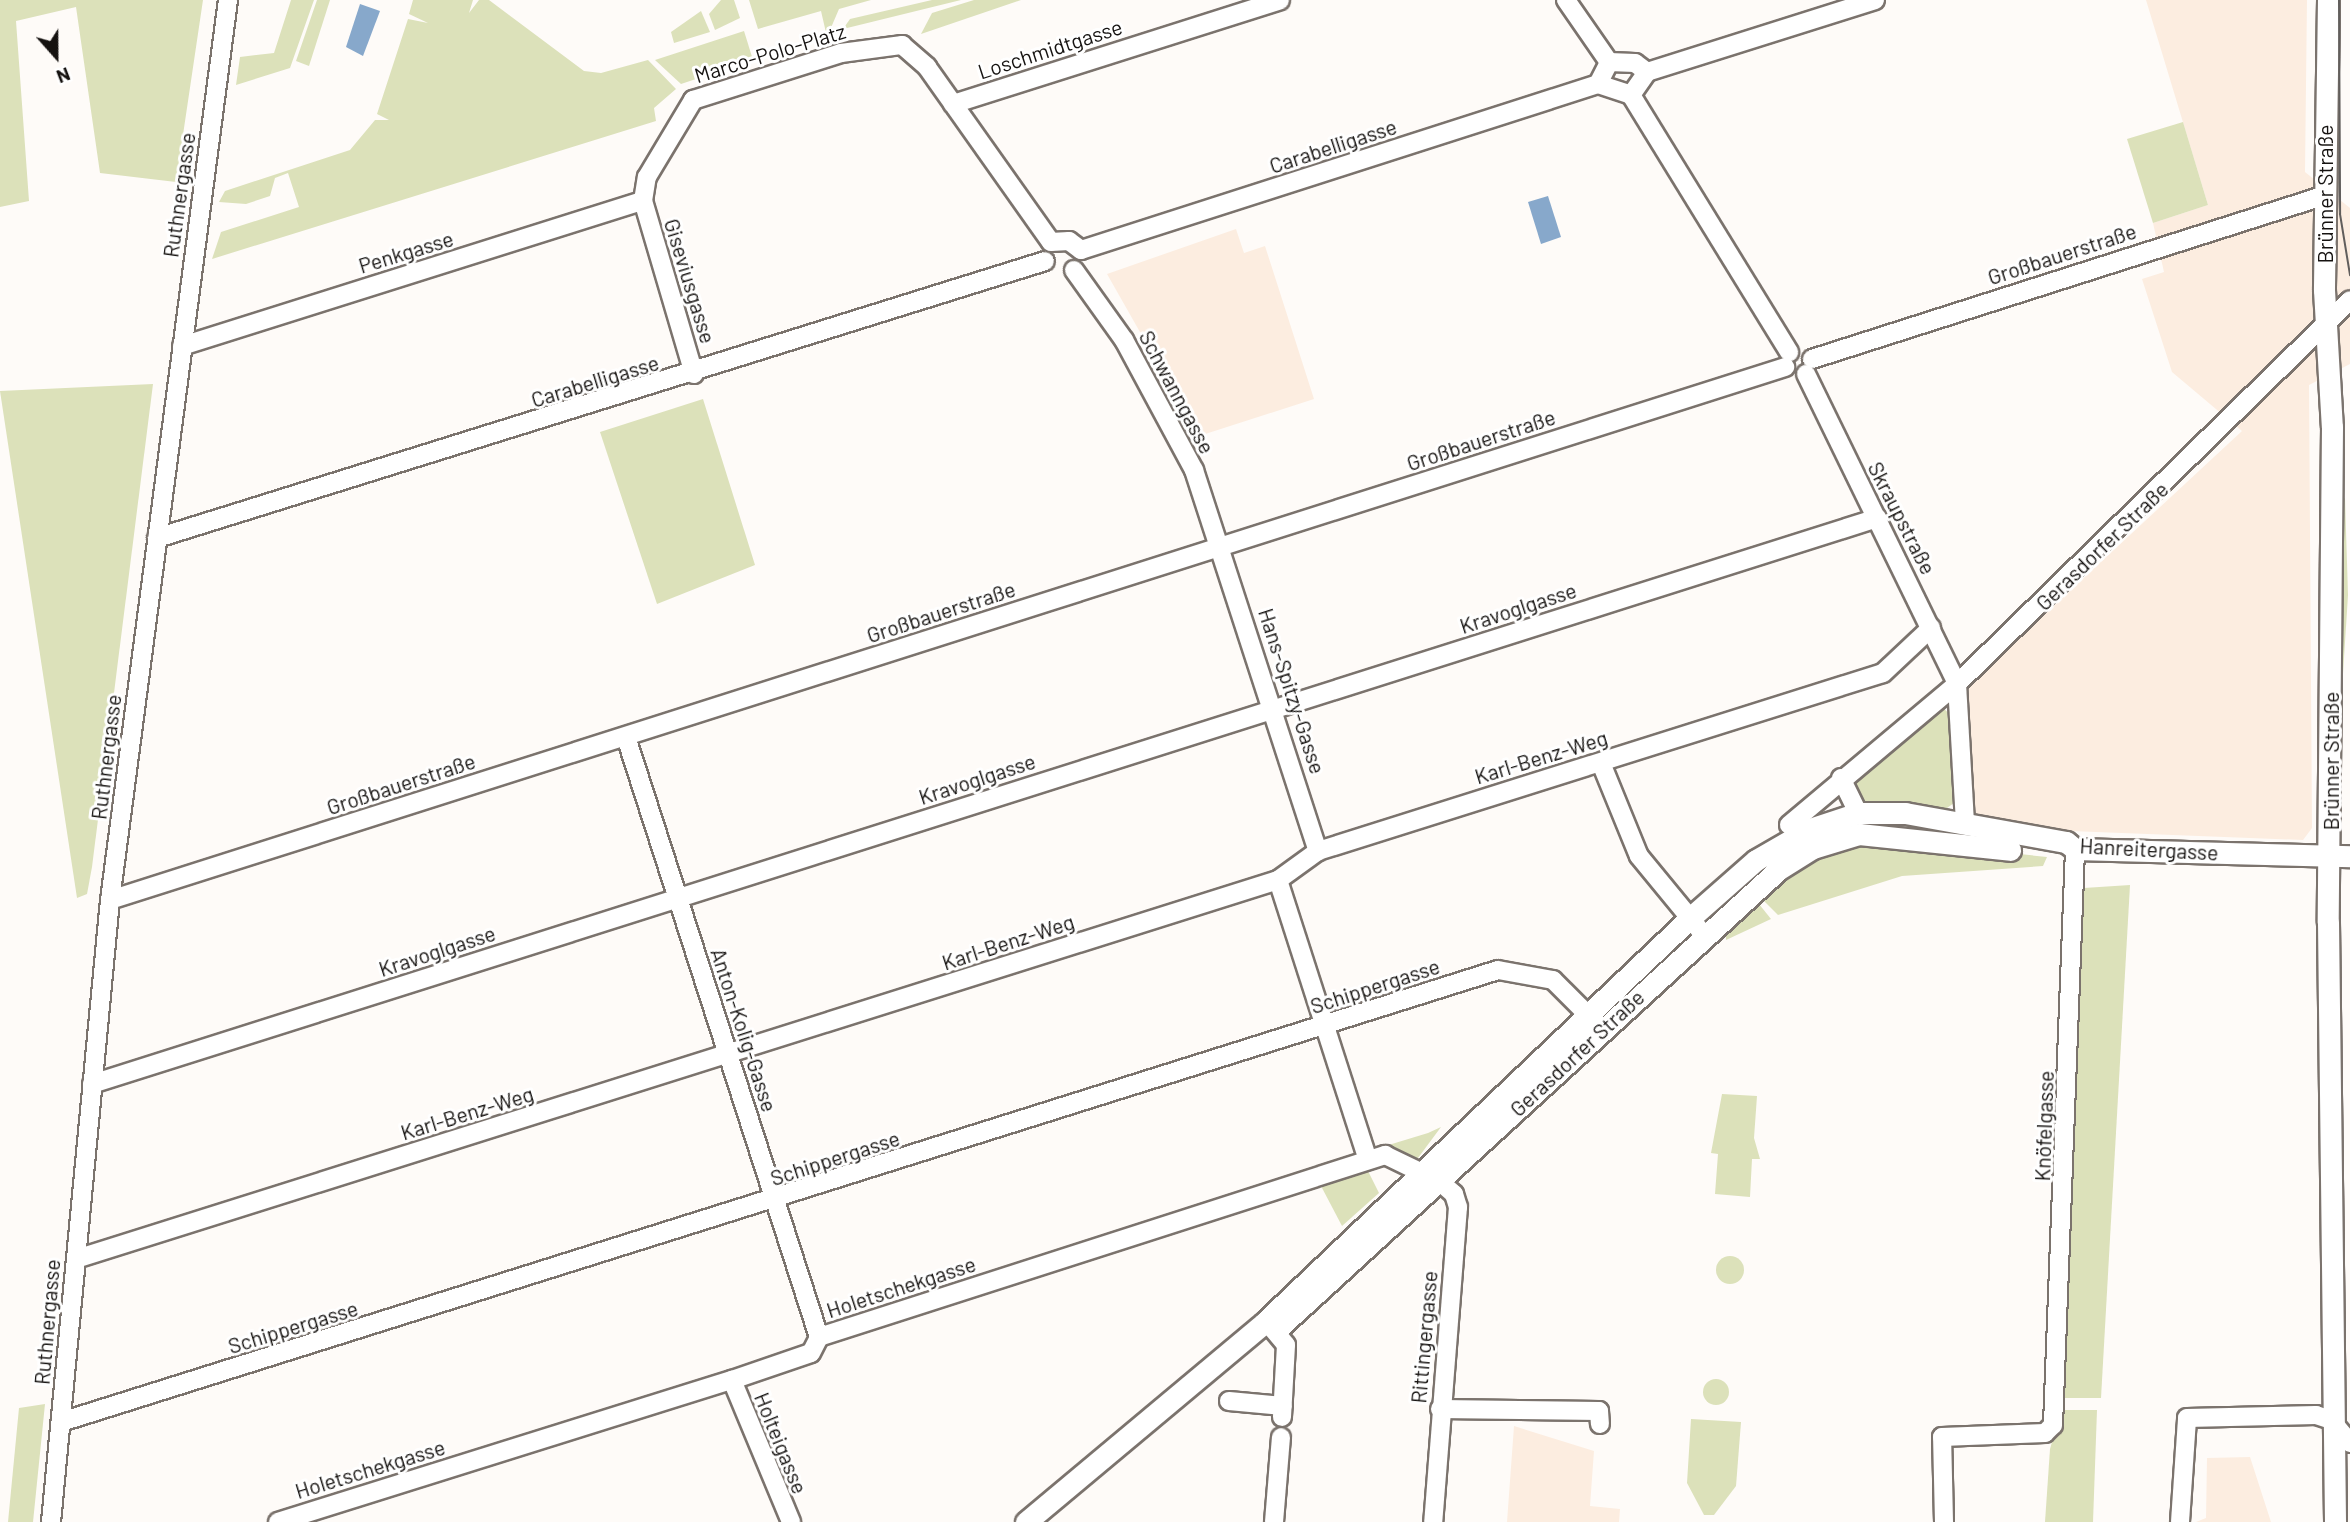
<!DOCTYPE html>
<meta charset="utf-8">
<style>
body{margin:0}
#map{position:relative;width:2350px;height:1522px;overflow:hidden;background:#fefbf8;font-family:Barlow,sans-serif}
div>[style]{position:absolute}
.built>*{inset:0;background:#fcede0}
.green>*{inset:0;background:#dce1ba}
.round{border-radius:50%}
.water>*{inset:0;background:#87a8cb}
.roads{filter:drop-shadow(2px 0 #7b736d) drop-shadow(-2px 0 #7b736d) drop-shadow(0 2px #7b736d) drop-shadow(0 -2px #7b736d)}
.minor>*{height:18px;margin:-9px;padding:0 9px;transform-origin:9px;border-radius:9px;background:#fff}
.major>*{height:21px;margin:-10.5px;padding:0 10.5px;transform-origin:10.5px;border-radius:10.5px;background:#fff}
.tram>*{height:2px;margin:-1px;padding:0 1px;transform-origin:1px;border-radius:1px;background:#615e5c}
span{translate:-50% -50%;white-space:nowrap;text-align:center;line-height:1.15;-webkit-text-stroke:6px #fff;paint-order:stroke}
.street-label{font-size:21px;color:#151210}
.north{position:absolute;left:21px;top:21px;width:70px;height:70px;-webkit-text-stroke:5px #fff;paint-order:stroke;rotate:159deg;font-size:19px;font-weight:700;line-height:28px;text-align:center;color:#151210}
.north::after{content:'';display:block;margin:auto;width:24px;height:32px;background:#151210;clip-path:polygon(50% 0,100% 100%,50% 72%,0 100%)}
</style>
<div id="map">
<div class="built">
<div style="clip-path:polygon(2146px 0,2307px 0,2305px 172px,2350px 208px,2350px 364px,2309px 385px,2312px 828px,2303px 840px,1996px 828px,1954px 803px,1950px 713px,1977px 677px,2242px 431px,2172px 372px,2142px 279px,2164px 272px,2153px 223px,2208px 205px)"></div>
<div style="clip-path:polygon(1236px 229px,1244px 253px,1265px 246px,1314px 399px,1199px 436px,1107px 274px)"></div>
<div style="clip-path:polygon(1514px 1426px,1594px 1451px,1590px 1506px,1620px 1509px,1619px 1522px,1507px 1522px)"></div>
<div style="clip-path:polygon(2250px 1457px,2271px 1522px,2196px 1522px,2206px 1518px,2207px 1458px)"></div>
</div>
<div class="green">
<div style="clip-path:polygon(0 0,203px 0,176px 182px,100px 173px,76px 7px,16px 21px,29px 201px,0 207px)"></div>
<div style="clip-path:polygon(291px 0,314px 0,290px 68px,236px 85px,240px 57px,274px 53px)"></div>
<div style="clip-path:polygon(317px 0,330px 0,309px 66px,296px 61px)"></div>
<div style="clip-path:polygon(413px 0,473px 0,469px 13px,479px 0,489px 0,584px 71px,601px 73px,648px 60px,676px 89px,654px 108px,656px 121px,212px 259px,221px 232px,299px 207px,288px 173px,275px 178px,270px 196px,246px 204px,219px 202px,225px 191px,350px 150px,375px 120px,389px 120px,377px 114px,408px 19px,428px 23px,409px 14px)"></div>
<div style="clip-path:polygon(721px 0,734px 0,740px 18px,715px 30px,709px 14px)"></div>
<div style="clip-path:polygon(749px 0,871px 0,839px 9px,827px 37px,821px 11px,758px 29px)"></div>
<div style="clip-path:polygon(932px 0,961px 0,843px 29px,850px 19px)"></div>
<div style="clip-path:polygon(974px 0,1021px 0,921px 34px,932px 13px)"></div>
<div style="clip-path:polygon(701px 11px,710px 32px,674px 43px,671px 32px)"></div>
<div style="clip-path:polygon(744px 31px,753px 60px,681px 84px,655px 60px)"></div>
<div style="clip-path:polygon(2183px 122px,2208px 205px,2153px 223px,2127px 139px)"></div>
<div style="clip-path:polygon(153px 384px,92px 867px,87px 894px,77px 898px,0 391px)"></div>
<div style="clip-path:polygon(703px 399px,755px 565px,657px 604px,600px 432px)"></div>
<div style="clip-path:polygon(2345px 498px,2348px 595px,2340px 721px,2340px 499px)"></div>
<div style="clip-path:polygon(1942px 707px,1953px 717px,1954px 803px,1940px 813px,1859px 800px,1852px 792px,1853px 774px)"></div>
<div style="clip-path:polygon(1838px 842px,1963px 848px,2047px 857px,2043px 866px,1902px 876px,1778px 915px,1758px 895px)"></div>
<div style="clip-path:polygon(2130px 885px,2101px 1398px,2061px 1398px,2084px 888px)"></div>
<div style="clip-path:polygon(1759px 904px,1771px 919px,1726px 940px,1726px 934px)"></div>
<div style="clip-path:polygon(1722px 1094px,1757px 1096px,1754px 1138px,1760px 1159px,1752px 1159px,1750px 1197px,1715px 1194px,1718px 1154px,1711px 1153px)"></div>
<div style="clip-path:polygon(1441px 1127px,1415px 1162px,1382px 1147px,1428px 1133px)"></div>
<div style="clip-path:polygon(1368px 1171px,1379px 1193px,1342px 1226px,1321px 1186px)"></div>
<div class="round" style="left:1716px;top:1256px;width:28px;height:28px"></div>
<div class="round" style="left:1703px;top:1379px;width:26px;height:26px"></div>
<div style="clip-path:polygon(45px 1404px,33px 1522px,8px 1522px,19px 1408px)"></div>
<div style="clip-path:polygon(2061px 1410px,2097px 1410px,2093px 1522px,2045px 1522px,2050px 1449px)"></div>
<div style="clip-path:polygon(1691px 1419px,1741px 1422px,1736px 1486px,1714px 1515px,1704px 1515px,1687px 1483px)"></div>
</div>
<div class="water">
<div style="clip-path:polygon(360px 4px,380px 11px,363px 56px,346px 47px)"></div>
<div style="clip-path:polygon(1548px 196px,1561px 237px,1541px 244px,1528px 202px)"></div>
</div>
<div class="roads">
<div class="minor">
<div style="left:1566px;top:0;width:75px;rotate:55.3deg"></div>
<div style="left:1647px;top:72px;width:239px;rotate:-17.5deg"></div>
<div style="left:1598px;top:84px;width:25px;rotate:-63deg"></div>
<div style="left:1609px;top:62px;width:26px;rotate:2deg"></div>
<div style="left:1635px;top:63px;width:15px;rotate:37deg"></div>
<div style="left:1598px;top:84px;width:35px;rotate:18deg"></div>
<div style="left:1631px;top:95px;width:28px;rotate:-55deg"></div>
<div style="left:1631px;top:95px;width:302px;rotate:58.4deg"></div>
<div style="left:953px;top:104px;width:343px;rotate:-17.6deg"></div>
<div style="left:1051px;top:242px;width:18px;rotate:-3deg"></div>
<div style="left:1069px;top:241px;width:15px;rotate:37deg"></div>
<div style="left:1081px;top:250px;width:543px;rotate:-17.8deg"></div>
<div style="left:1074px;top:270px;width:86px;rotate:54.5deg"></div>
<div style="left:1124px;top:340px;width:148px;rotate:61.7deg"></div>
<div style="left:1194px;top:470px;width:401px;rotate:72deg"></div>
<div style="left:182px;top:346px;width:483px;rotate:-17.5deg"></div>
<div style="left:1812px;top:359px;width:540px;rotate:-17.7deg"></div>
<div style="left:694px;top:374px;width:180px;rotate:-106.4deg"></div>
<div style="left:643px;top:201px;width:24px;rotate:-81deg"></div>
<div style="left:647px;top:177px;width:90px;rotate:-59.1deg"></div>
<div style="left:693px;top:100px;width:155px;rotate:-17.6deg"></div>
<div style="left:841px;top:53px;width:62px;rotate:-7.5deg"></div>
<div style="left:902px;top:45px;width:33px;rotate:41deg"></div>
<div style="left:927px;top:67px;width:214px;rotate:54.7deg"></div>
<div style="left:1806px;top:374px;width:345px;rotate:64deg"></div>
<div style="left:1957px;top:684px;width:140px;rotate:86.7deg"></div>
<div style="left:157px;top:538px;width:930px;rotate:-17.32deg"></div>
<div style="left:626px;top:737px;width:630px;rotate:72.17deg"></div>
<div style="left:1601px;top:763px;width:100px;rotate:67.8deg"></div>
<div style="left:1639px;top:856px;width:102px;rotate:50.6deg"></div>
<div style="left:1841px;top:778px;width:39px;rotate:64deg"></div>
<div style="left:1789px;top:825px;width:219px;rotate:-40deg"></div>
<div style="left:1957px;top:684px;width:549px;rotate:-44.34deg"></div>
<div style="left:1278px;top:880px;width:292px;rotate:72.2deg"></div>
<div style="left:110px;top:900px;width:1758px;rotate:-17.65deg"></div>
<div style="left:92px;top:1084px;width:1873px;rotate:-17.59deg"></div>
<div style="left:76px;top:1259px;width:1260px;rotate:-17.5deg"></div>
<div style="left:1278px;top:880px;width:49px;rotate:-35.9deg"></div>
<div style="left:1318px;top:851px;width:592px;rotate:-17.49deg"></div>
<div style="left:1883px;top:673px;width:66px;rotate:-43.2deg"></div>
<div style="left:1266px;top:1321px;width:31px;rotate:50deg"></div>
<div style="left:1286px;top:1345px;width:72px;rotate:93.2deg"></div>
<div style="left:732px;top:1380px;width:154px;rotate:67.4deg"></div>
<div style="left:1229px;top:1401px;width:54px;rotate:5.3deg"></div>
<div style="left:1440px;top:1409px;width:159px;rotate:0.7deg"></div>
<div style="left:1599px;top:1411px;width:13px;rotate:86deg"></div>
<div style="left:61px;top:1422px;width:1506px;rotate:-17.46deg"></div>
<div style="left:1498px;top:970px;width:56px;rotate:10.3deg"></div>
<div style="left:1553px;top:980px;width:71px;rotate:45deg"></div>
<div style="left:51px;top:1522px;width:625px;rotate:-84.58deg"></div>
<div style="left:110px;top:900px;width:908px;rotate:-82.53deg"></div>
<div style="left:278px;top:1522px;width:476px;rotate:-17.4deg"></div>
<div style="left:732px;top:1380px;width:83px;rotate:-18.9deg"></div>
<div style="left:811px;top:1353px;width:18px;rotate:-63deg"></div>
<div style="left:819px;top:1337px;width:595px;rotate:-17.83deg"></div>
<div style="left:1385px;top:1155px;width:60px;rotate:25.7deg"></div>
<div style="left:1439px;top:1181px;width:20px;rotate:41deg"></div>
<div style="left:1454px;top:1194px;width:14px;rotate:73deg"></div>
<div style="left:1458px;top:1207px;width:316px;rotate:94.5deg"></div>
<div style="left:1274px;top:1522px;width:85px;rotate:-85.3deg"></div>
<div style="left:1944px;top:1522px;width:85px;rotate:-91.3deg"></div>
<div style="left:1942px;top:1437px;width:103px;rotate:-2.2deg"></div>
<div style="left:2045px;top:1433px;width:11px;rotate:-45deg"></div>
<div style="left:2053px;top:1425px;width:576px;rotate:-87.81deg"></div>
<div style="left:2180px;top:1522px;width:104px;rotate:-86.1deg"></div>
<div style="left:2187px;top:1418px;width:129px;rotate:-1.3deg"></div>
<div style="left:2316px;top:1415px;width:16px;rotate:18deg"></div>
<div style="left:2331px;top:1420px;width:30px;rotate:50deg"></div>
</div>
<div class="major">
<div style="left:2328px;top:0;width:290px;rotate:90.8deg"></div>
<div style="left:2324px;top:290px;width:137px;rotate:86.7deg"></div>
<div style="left:2332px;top:427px;width:495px;rotate:90.5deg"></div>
<div style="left:2328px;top:922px;width:600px;rotate:89.33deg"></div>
<div style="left:1278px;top:1328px;width:679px;rotate:-42.49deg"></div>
<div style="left:1779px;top:869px;width:40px;rotate:-32deg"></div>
<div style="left:1813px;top:848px;width:48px;rotate:-16.9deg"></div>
<div style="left:1859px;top:834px;width:152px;rotate:6deg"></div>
<div style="left:1026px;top:1522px;width:313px;rotate:-39.9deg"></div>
<div style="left:1266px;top:1321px;width:584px;rotate:-43.54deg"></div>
<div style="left:1689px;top:919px;width:89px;rotate:-41.4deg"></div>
<div style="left:1756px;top:860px;width:62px;rotate:-29.9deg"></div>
<div style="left:1810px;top:829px;width:51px;rotate:-18.4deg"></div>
<div style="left:1858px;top:813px;width:47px"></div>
<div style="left:1905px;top:813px;width:164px;rotate:10.2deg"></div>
<div style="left:2066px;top:842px;width:11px;rotate:38deg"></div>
<div style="left:2075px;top:849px;width:275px;rotate:1.5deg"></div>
</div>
</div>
<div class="tram">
<div style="left:2339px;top:0;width:214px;rotate:89.7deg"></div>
<div style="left:2340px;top:214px;width:62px;rotate:80.7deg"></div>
</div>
<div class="street-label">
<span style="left:1050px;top:49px;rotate:-18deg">Loschmidtgasse</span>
<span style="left:770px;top:53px;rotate:-17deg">Marco-Polo-Platz</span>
<span style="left:1333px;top:146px;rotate:-18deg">Carabelligasse</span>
<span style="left:2325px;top:194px;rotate:-90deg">Brünner Straße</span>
<span style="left:179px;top:195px;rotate:-82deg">Ruthnergasse</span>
<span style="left:406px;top:252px;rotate:-17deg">Penkgasse</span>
<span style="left:2062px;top:254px;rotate:-18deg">Großbauerstraße</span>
<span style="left:690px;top:281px;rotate:73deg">Giseviusgasse</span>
<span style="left:595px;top:381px;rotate:-17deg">Carabelligasse</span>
<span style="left:1177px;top:392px;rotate:62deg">Schwanngasse</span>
<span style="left:1481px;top:440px;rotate:-18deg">Großbauerstraße</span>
<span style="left:1902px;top:518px;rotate:63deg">Skraupstraße</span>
<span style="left:2102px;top:546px;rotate:-44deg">Gerasdorfer Straße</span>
<span style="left:1518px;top:608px;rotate:-18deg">Kravoglgasse</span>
<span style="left:941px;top:612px;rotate:-18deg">Großbauerstraße</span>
<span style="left:1292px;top:691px;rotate:72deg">Hans-Spitzy-Gasse</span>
<span style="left:106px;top:757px;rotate:-83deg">Ruthnergasse</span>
<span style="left:1541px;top:757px;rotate:-17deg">Karl-Benz-Weg</span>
<span style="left:2331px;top:761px;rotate:-90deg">Brünner Straße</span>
<span style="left:977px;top:779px;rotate:-18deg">Kravoglgasse</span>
<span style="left:401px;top:784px;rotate:-18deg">Großbauerstraße</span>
<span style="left:2149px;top:849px;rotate:3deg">Hanreitergasse</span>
<span style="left:1008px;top:942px;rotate:-18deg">Karl-Benz-Weg</span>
<span style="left:437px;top:951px;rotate:-18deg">Kravoglgasse</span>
<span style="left:1375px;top:986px;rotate:-18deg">Schippergasse</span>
<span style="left:744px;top:1030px;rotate:72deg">Anton-Kolig-Gasse</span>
<span style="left:1577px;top:1053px;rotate:-43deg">Gerasdorfer Straße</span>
<span style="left:467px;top:1113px;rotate:-17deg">Karl-Benz-Weg</span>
<span style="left:2044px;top:1126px;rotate:-88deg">Knöfelgasse</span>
<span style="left:835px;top:1158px;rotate:-18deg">Schippergasse</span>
<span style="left:901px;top:1287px;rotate:-18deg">Holetschekgasse</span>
<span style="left:47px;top:1322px;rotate:-85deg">Ruthnergasse</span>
<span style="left:293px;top:1327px;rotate:-17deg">Schippergasse</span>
<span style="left:1424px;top:1337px;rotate:-85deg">Rittingergasse</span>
<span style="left:781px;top:1443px;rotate:68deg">Holteigasse</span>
<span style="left:370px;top:1469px;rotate:-17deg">Holetschekgasse</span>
</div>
<div class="north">N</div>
</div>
